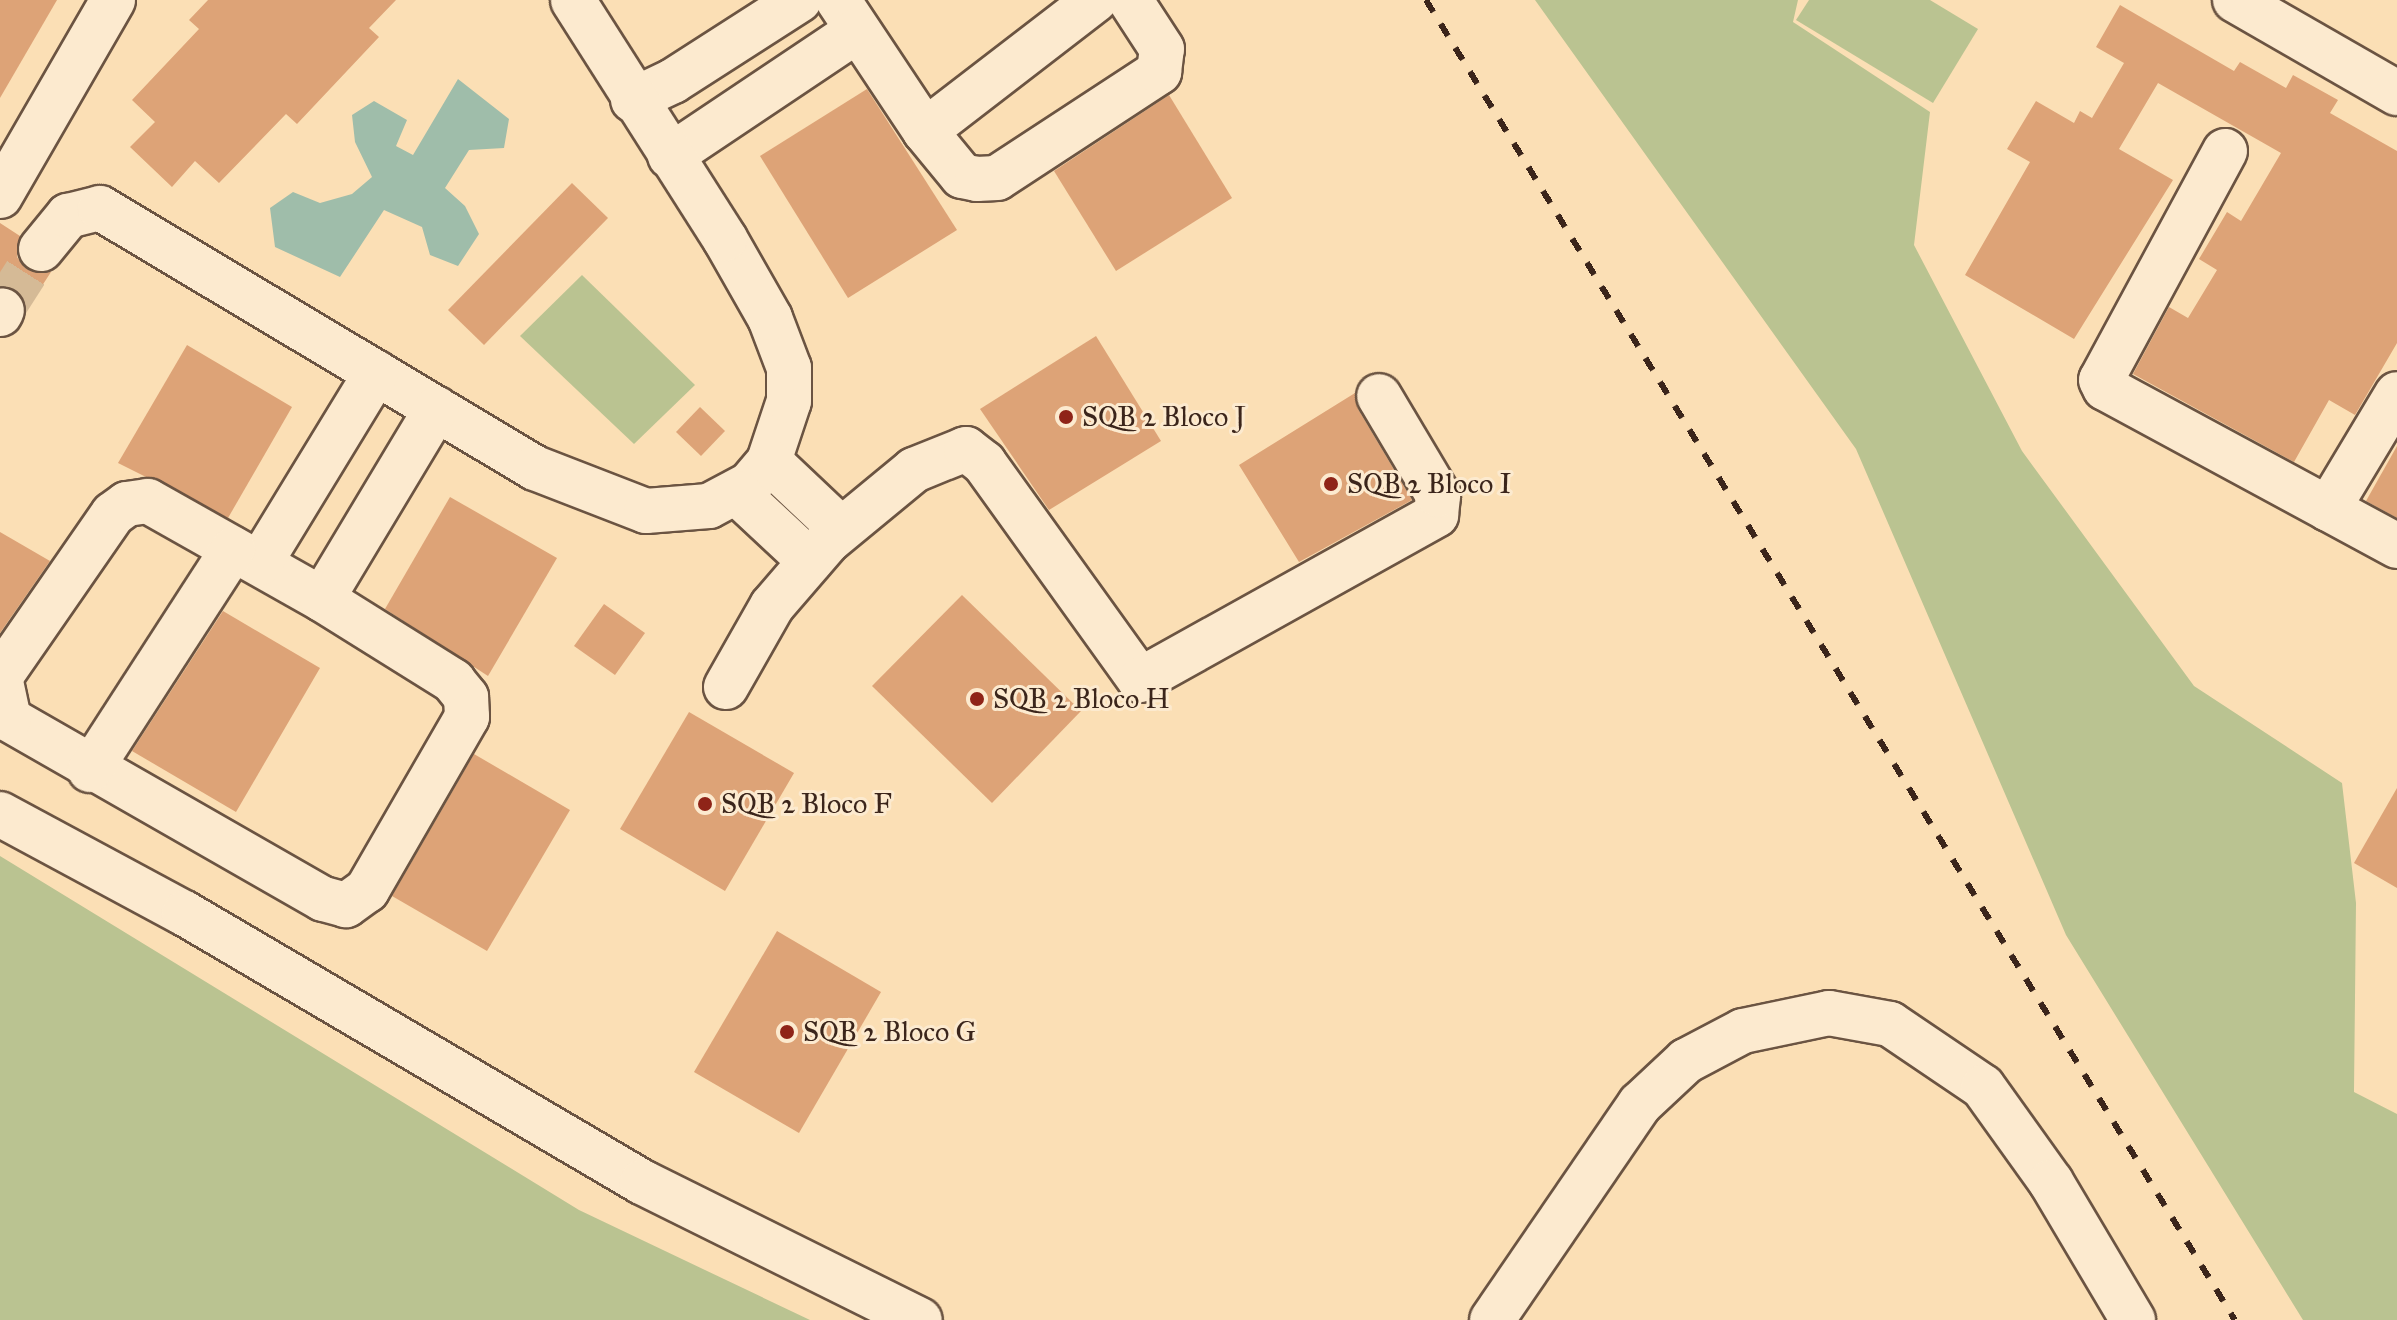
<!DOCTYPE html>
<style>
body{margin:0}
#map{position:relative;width:2397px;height:1320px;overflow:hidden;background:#fbdfb5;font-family:"IM FELL Great Primer",serif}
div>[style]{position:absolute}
.green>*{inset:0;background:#bac391}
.water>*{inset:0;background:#9fbdaa}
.building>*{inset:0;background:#dda377}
.minor-tunnel>*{height:44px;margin-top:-22px;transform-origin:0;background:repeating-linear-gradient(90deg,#d5ba96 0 44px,transparent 0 66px)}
.roads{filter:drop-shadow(2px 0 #6b5442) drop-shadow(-2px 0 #6b5442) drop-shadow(0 2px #6b5442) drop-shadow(0 -2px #6b5442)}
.minor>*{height:44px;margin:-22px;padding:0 22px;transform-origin:22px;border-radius:22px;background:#fceacf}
.rail>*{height:6px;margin-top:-3px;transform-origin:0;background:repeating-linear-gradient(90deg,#3b251b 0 14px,transparent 0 28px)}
.dots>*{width:22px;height:22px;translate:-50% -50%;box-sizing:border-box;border:4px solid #fceacf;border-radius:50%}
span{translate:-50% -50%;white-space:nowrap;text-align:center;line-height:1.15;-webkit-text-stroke:6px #fceacf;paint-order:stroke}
.poi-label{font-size:28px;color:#3b251b}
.left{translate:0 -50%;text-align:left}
</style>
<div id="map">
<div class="green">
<div style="clip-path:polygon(1535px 0,1798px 0,1793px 22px,1930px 112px,1914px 245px,2022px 451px,2194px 686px,2342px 783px,2356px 903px,2354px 1092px,2397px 1114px,2397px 1320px,2303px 1320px,2066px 935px,1856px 449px)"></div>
<div style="clip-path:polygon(1809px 0,1930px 0,1978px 29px,1933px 103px,1796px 20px)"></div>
<div style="clip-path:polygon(582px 275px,695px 385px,634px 444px,520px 336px)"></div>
<div style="clip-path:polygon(0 856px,579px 1210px,810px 1320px,0 1320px)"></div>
</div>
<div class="water">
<div style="clip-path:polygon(458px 79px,509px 119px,504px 148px,469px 150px,445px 188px,465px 206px,479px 234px,458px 266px,430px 255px,422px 227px,384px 210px,340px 277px,275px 247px,270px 208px,293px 192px,320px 203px,352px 194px,372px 177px,355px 142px,352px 115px,374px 101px,407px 120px,396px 146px,413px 155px)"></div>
</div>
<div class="building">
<div style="clip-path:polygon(0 0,57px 0,0 98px)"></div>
<div style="clip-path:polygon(208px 0,396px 0,369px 28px,379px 37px,297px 124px,286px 114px,219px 183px,195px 161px,172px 187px,130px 147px,155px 122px,132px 100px,199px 29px,189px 20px)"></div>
<div style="clip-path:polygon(2120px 5px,2234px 71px,2240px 62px,2286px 88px,2293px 75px,2338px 100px,2330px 113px,2397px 151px,2397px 343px,2355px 415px,2329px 400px,2294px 462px,2133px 374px,2169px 307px,2188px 318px,2217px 270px,2199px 259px,2227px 212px,2241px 221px,2281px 153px,2158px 83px,2119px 149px,2173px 180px,2074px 339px,1965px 275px,2030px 162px,2007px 149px,2036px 101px,2074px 123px,2080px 111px,2092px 118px,2124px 63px,2096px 47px)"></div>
<div style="clip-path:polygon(867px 89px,957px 230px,848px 298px,760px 156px)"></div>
<div style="clip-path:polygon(1169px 95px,1232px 198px,1116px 271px,1054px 171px)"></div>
<div style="clip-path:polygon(572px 183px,608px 218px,484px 345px,448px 310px)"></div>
<div style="clip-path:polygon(0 223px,20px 236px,17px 257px,25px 268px,51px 272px,27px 309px,22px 296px,0 285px)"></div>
<div style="clip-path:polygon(1096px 336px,1161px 441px,1049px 510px,980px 409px)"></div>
<div style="clip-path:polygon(187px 345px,292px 407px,228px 518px,118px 463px)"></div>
<div style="clip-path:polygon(1355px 393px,1358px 409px,1412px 500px,1299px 562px,1239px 465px)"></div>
<div style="clip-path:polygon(700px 407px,725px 431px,701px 456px,676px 432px)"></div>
<div style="clip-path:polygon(2397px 446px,2397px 518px,2366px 501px)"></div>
<div style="clip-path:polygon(450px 497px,557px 558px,488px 676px,385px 609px)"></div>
<div style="clip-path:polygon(0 532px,50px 561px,0 633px)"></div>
<div style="clip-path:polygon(962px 595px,1081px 711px,992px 803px,872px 686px)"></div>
<div style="clip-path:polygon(604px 604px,645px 633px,615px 675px,574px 646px)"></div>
<div style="clip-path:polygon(223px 611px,320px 668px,236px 812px,132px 751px)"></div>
<div style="clip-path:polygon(689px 712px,794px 773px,725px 891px,620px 829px)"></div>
<div style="clip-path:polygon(474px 754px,570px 810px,487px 951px,392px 896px)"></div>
<div style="clip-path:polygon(2397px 788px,2397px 888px,2354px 863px)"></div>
<div style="clip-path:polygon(777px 931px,881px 992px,799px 1133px,694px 1072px)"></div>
</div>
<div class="minor-tunnel">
<div style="left:2px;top:310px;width:72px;rotate:-57.4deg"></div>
</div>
<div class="roads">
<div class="minor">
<div style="left:838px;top:0;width:157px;rotate:56.4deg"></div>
<div style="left:925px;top:131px;width:58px;rotate:50.6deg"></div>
<div style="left:962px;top:176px;width:15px;rotate:11deg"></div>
<div style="left:977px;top:179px;width:20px;rotate:-3deg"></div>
<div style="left:997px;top:178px;width:194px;rotate:-33.2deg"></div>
<div style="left:1159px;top:72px;width:23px;rotate:-83deg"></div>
<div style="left:1162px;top:49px;width:59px;rotate:-123.1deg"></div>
<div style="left:2235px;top:0;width:187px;rotate:29.9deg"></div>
<div style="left:633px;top:100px;width:44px;rotate:-25.4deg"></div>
<div style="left:673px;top:81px;width:150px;rotate:-32.7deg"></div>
<div style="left:925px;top:131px;width:215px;rotate:-37.6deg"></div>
<div style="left:2225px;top:151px;width:260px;rotate:118.4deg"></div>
<div style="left:2101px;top:380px;width:9px;rotate:63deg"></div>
<div style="left:2105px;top:388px;width:332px;rotate:28.4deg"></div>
<div style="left:670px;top:156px;width:225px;rotate:-33.8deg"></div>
<div style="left:0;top:196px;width:226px;rotate:-60deg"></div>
<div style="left:41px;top:249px;width:43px;rotate:-50.7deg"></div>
<div style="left:68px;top:216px;width:33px;rotate:-14deg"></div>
<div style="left:100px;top:208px;width:507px;rotate:30.87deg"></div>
<div style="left:535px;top:468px;width:119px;rotate:21.2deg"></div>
<div style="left:646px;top:511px;width:63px;rotate:-4.5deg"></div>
<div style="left:709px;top:506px;width:47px;rotate:-28.2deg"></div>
<div style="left:750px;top:484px;width:30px;rotate:-50deg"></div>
<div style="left:769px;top:461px;width:63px;rotate:-71.6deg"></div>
<div style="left:789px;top:401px;width:33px;rotate:-90deg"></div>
<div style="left:789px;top:368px;width:53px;rotate:-110.8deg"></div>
<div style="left:770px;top:318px;width:91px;rotate:-119.7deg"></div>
<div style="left:725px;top:239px;width:283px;rotate:-122.5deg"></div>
<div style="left:0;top:314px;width:4px;rotate:-63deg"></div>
<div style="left:769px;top:461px;width:99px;rotate:43.4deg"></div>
<div style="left:737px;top:493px;width:100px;rotate:43deg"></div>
<div style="left:148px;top:501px;width:200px;rotate:29.4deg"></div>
<div style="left:322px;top:599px;width:155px;rotate:32deg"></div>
<div style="left:453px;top:681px;width:21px;rotate:51deg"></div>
<div style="left:466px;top:697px;width:20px;rotate:87deg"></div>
<div style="left:467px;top:717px;width:200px;rotate:120deg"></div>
<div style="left:367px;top:890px;width:26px;rotate:144deg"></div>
<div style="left:346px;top:905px;width:24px;rotate:-165deg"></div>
<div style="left:323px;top:899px;width:362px;rotate:-150.2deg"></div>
<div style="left:9px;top:719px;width:43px;rotate:-102.1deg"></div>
<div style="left:0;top:677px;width:198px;rotate:-55.3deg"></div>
<div style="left:113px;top:514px;width:17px;rotate:-36deg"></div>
<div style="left:127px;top:504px;width:21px;rotate:-8deg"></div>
<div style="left:2328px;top:509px;width:134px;rotate:-59deg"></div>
<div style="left:260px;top:563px;width:223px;rotate:-58.6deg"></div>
<div style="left:322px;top:599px;width:222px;rotate:-59deg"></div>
<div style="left:726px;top:687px;width:93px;rotate:-60.4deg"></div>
<div style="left:772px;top:606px;width:86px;rotate:-49.3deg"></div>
<div style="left:828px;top:541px;width:112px;rotate:-39.5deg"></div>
<div style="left:914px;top:470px;width:56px;rotate:-22deg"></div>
<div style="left:966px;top:449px;width:23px;rotate:38deg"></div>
<div style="left:984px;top:463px;width:267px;rotate:54.3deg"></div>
<div style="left:1140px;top:680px;width:339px;rotate:-29.1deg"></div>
<div style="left:1436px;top:515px;width:20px;rotate:-84deg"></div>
<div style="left:1438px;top:495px;width:115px;rotate:-120.8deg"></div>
<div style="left:90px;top:770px;width:263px;rotate:-57.1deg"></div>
<div style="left:0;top:814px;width:209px;rotate:28.3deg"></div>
<div style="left:184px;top:913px;width:531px;rotate:30.43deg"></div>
<div style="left:642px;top:1182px;width:310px;rotate:26.4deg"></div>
<div style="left:1492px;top:1320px;width:262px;rotate:-55.6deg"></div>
<div style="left:1640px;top:1104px;width:63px;rotate:-43.1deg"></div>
<div style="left:1686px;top:1061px;width:64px;rotate:-27.8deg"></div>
<div style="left:1743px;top:1031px;width:88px;rotate:-11.8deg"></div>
<div style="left:1829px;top:1013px;width:62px;rotate:10.2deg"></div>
<div style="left:1890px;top:1024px;width:112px;rotate:34.1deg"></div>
<div style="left:1983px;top:1087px;width:117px;rotate:54.4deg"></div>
<div style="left:2051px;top:1182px;width:161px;rotate:59.3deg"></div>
</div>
</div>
<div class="rail">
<div style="left:1426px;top:0;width:1548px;rotate:58.5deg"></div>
</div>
<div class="dots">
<div style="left:1066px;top:417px;background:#8f2418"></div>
<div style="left:1331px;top:484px;background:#8f2418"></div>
<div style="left:977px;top:699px;background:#8f2418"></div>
<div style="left:705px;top:804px;background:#8f2418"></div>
<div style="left:787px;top:1032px;background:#8f2418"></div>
</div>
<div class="poi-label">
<span class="left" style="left:1082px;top:417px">SQB 2 Bloco J</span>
<span class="left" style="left:1347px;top:484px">SQB 2 Bloco I</span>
<span class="left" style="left:993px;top:699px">SQB 2 Bloco H</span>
<span class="left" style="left:721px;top:804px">SQB 2 Bloco F</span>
<span class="left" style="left:803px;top:1032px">SQB 2 Bloco G</span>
</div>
</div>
